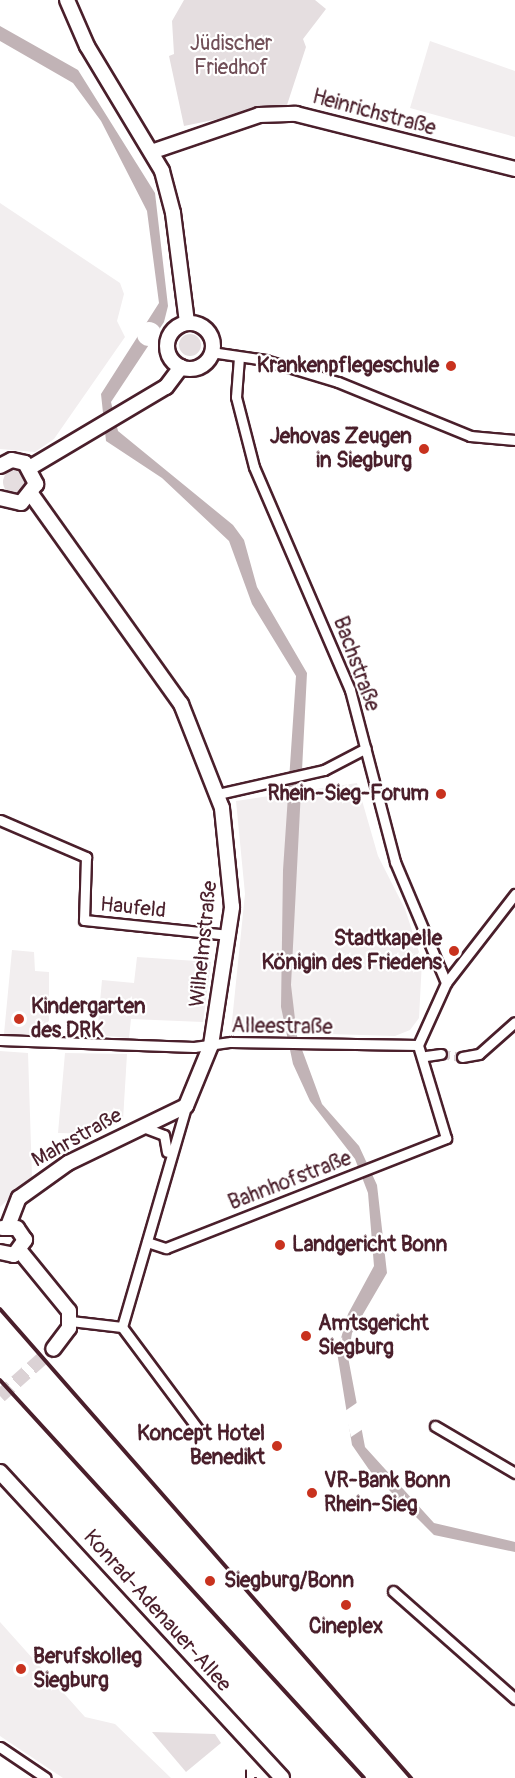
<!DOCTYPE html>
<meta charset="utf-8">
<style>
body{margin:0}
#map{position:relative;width:515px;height:1778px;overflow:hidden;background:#fff;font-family:Pangolin,sans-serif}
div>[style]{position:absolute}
.built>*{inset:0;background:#f2eeef}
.green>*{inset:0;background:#e5dee0}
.round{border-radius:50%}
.water>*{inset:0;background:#c1b3b6}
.pier>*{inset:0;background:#fff}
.street-tunnel>*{height:9px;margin-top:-4.5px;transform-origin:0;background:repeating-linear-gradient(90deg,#dbd2d5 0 9px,transparent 0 13.5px)}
.secondary-tunnel>*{height:14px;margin-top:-7px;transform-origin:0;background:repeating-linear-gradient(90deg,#dbd2d5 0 14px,transparent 0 21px)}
.roads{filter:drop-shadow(2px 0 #4a1f2b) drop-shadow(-2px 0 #4a1f2b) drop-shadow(0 2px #4a1f2b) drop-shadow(0 -2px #4a1f2b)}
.street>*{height:9px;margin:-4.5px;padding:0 4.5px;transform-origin:4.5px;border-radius:4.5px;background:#fff}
.secondary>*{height:14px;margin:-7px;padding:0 7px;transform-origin:7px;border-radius:7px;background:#fff}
.secondary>.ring{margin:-7px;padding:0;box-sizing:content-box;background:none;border:14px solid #fff;border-radius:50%}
.tram>*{height:1.5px;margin:-0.75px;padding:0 0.75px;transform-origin:0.75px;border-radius:0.75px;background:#4a1f2b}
.rail>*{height:4px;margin:-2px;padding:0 2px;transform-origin:2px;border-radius:2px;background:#4a1f2b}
.dots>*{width:16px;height:16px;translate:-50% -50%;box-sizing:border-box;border:3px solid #fff;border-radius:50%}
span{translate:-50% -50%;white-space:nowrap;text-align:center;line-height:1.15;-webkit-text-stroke:4.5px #fff;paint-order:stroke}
.park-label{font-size:21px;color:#714f58}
.street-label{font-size:21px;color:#4a1f2b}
.poi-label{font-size:21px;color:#4a1f2b;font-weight:700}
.right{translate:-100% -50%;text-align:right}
.left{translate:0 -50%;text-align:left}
</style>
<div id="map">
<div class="built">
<div style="clip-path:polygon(430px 41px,515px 71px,515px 137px,410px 108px)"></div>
<div style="clip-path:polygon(0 203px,120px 283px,124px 294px,117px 321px,125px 337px,54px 439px,35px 452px,0 449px)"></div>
<div style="clip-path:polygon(357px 783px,378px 856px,405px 909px,422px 961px,419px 1018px,410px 1030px,395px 1036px,231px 1031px,245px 894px,236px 801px)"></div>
<div style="clip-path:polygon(12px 950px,34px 952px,35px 971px,49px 972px,49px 1035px,4px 1034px)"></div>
<div style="clip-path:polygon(137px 957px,211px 962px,203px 1022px,131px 1019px,129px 1038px,97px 1035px,102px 980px,134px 983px)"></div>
<div style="clip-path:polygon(0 1051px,28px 1053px,32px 1177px,0 1207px)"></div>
<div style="clip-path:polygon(65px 1053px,127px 1054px,123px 1120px,98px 1134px,58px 1133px)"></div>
<div style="clip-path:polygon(0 1622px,85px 1717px,115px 1724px,171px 1778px,63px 1778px,0 1736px)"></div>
</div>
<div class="green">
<div style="clip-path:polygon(184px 0,315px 0,326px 9px,303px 39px,306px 47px,287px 105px,184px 126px,169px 56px,174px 54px,172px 21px)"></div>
<div class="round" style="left:179px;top:334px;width:22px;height:22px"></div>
<div class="round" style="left:3px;top:470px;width:24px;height:24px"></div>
<div style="clip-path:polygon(152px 1732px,215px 1734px,221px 1743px,186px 1772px)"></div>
</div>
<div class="water">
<div style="clip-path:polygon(0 26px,78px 70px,155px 193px,168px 306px,164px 322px,111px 402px,118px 431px,233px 525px,244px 540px,257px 587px,307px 673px,291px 985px,297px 1036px,322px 1104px,359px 1146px,377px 1185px,387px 1273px,352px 1333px,348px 1357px,365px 1447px,434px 1523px,515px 1542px,515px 1552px,434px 1535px,370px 1471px,352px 1445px,337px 1352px,348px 1314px,374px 1266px,368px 1193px,355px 1159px,310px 1101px,293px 1064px,281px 1007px,283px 870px,296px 676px,252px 604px,229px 541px,162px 478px,106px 441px,101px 394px,159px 303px,147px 211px,101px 121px,73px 83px,0 41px)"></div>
</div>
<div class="pier">
<div class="round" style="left:137px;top:322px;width:24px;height:24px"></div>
<div style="clip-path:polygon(358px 1402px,363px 1429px,351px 1437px,345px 1411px)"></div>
</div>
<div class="street-tunnel">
<div style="left:441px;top:1054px;width:21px;rotate:8deg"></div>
</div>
<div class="secondary-tunnel">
<div style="left:0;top:1396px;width:71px;rotate:-41.6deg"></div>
</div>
<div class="roads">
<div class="street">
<div style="left:211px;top:352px;width:55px;rotate:8.4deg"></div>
<div style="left:265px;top:360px;width:76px;rotate:16.8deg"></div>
<div style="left:338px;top:382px;width:143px;rotate:22.2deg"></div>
<div style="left:470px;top:436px;width:45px;rotate:5.1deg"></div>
<div style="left:239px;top:357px;width:40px;rotate:94.3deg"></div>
<div style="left:236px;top:397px;width:72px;rotate:75.6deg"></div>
<div style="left:254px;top:467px;width:243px;rotate:66.7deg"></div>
<div style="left:350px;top:690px;width:178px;rotate:75.3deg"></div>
<div style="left:395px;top:862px;width:131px;rotate:67.1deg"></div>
<div style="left:218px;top:794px;width:109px;rotate:-12.8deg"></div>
<div style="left:324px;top:770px;width:47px;rotate:-27.6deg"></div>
<div style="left:0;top:820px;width:94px;rotate:23.3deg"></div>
<div style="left:86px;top:857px;width:63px;rotate:91.8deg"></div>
<div style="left:84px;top:920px;width:146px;rotate:5.9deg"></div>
<div style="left:0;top:1040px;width:194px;rotate:2.1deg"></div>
<div style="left:194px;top:1047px;width:37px;rotate:-8deg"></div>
<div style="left:231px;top:1042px;width:187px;rotate:0.9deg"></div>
<div style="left:418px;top:1045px;width:68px;rotate:-65.7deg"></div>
<div style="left:446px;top:983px;width:113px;rotate:-52.2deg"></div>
<div style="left:426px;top:1056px;width:15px;rotate:-8deg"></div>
<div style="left:462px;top:1057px;width:17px;rotate:-10deg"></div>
<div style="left:479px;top:1054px;width:48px;rotate:-41.6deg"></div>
<div style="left:143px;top:1127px;width:22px;rotate:21deg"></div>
<div style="left:164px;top:1135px;width:17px;rotate:80deg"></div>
<div style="left:147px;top:1242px;width:20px;rotate:18deg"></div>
<div style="left:166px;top:1248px;width:301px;rotate:-21.4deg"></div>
<div style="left:446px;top:1138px;width:97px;rotate:-106.8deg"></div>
<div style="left:71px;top:1321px;width:51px;rotate:6.7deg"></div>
<div style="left:122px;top:1327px;width:230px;rotate:-73.8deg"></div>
<div style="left:122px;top:1327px;width:127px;rotate:53.3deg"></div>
<div style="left:435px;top:1426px;width:93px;rotate:30.4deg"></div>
<div style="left:393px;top:1591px;width:163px;rotate:41.5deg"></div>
<div style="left:0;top:1747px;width:55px;rotate:34deg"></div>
</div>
<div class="secondary">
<div style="left:67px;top:0;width:50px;rotate:66.5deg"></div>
<div style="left:87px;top:46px;width:146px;rotate:59deg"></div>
<div style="left:162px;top:171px;width:43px;rotate:75.3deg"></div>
<div style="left:173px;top:213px;width:111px;rotate:82.7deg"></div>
<div style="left:154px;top:151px;width:111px;rotate:-18.9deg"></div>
<div style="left:259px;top:115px;width:37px;rotate:-2deg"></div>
<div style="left:296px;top:114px;width:226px;rotate:14.1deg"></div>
<div class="ring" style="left:167px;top:323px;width:32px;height:32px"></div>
<div style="left:0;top:466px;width:13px;rotate:-27deg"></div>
<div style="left:12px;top:460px;width:13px;rotate:13deg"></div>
<div style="left:25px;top:463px;width:24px;rotate:62deg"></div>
<div style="left:36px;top:484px;width:24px;rotate:128deg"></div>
<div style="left:21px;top:503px;width:22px;rotate:-167deg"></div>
<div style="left:31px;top:467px;width:157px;rotate:-30.7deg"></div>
<div style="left:166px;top:387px;width:25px;rotate:-53deg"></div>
<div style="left:8px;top:1226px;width:30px;rotate:-69deg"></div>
<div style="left:19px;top:1198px;width:60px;rotate:-35.5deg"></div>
<div style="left:68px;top:1163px;width:131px;rotate:-25.8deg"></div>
<div style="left:186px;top:1106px;width:66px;rotate:-67.7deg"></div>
<div style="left:211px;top:1045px;width:140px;rotate:-81.3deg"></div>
<div style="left:232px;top:907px;width:100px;rotate:-95.8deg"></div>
<div style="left:222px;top:808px;width:112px;rotate:-111.5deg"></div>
<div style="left:181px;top:704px;width:257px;rotate:-125.5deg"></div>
<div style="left:20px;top:1251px;width:77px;rotate:50.8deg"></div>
<div style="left:69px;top:1311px;width:17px;rotate:90deg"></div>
<div style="left:69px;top:1328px;width:26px;rotate:127deg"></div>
<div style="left:0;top:1252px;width:14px;rotate:12deg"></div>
<div style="left:14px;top:1255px;width:19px;rotate:-54deg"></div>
<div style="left:25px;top:1240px;width:14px;rotate:-124deg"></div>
<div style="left:17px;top:1228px;width:15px;rotate:180deg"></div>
<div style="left:0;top:1472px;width:416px;rotate:47.3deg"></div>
</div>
</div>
<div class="tram">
<div style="left:246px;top:1778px;width:7px;rotate:-90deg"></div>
<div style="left:255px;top:1778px;width:1px"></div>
</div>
<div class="rail">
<div style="left:0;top:1309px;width:624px;rotate:48.77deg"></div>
<div style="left:0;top:1380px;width:539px;rotate:47.55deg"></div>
</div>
<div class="dots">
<div style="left:451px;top:366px;background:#c8321e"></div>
<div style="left:424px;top:449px;background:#c8321e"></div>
<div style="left:441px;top:794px;background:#c8321e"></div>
<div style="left:454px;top:951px;background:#c8321e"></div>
<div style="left:19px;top:1019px;background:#c8321e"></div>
<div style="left:280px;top:1245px;background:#c8321e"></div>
<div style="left:306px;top:1336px;background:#c8321e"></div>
<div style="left:277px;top:1446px;background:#c8321e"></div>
<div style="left:312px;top:1493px;background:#c8321e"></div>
<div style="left:210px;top:1581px;background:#c8321e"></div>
<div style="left:346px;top:1605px;background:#c8321e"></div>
<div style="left:21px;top:1669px;background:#c8321e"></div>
</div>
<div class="park-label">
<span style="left:231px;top:56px">Jüdischer<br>Friedhof</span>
</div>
<div class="street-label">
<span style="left:374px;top:113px;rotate:15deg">Heinrichstraße</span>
<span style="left:356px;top:664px;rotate:70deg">Bachstraße</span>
<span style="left:133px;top:908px;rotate:6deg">Haufeld</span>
<span style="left:204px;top:944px;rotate:-84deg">Wilhelmstraße</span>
<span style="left:282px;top:1027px;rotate:1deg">Alleestraße</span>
<span style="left:77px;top:1138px;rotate:-29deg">Mahrstraße</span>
<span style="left:290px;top:1181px;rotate:-21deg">Bahnhofstraße</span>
<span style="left:157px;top:1611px;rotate:48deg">Konrad-Adenauer-Allee</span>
</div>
<div class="poi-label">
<span class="right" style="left:439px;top:366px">Krankenpflegeschule</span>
<span class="right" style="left:412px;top:449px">Jehovas Zeugen<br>in Siegburg</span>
<span class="right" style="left:429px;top:794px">Rhein-Sieg-Forum</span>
<span class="right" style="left:442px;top:951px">Stadtkapelle<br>Königin des Friedens</span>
<span class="left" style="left:31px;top:1019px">Kindergarten<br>des DRK</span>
<span class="left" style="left:292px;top:1245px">Landgericht Bonn</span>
<span class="left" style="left:318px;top:1336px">Amtsgericht<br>Siegburg</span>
<span class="right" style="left:265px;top:1446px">Koncept Hotel<br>Benedikt</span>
<span class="left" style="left:324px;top:1493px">VR-Bank Bonn<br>Rhein-Sieg</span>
<span class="left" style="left:224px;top:1581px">Siegburg/Bonn</span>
<span style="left:346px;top:1627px">Cineplex</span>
<span class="left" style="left:33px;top:1669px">Berufskolleg<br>Siegburg</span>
</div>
</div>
